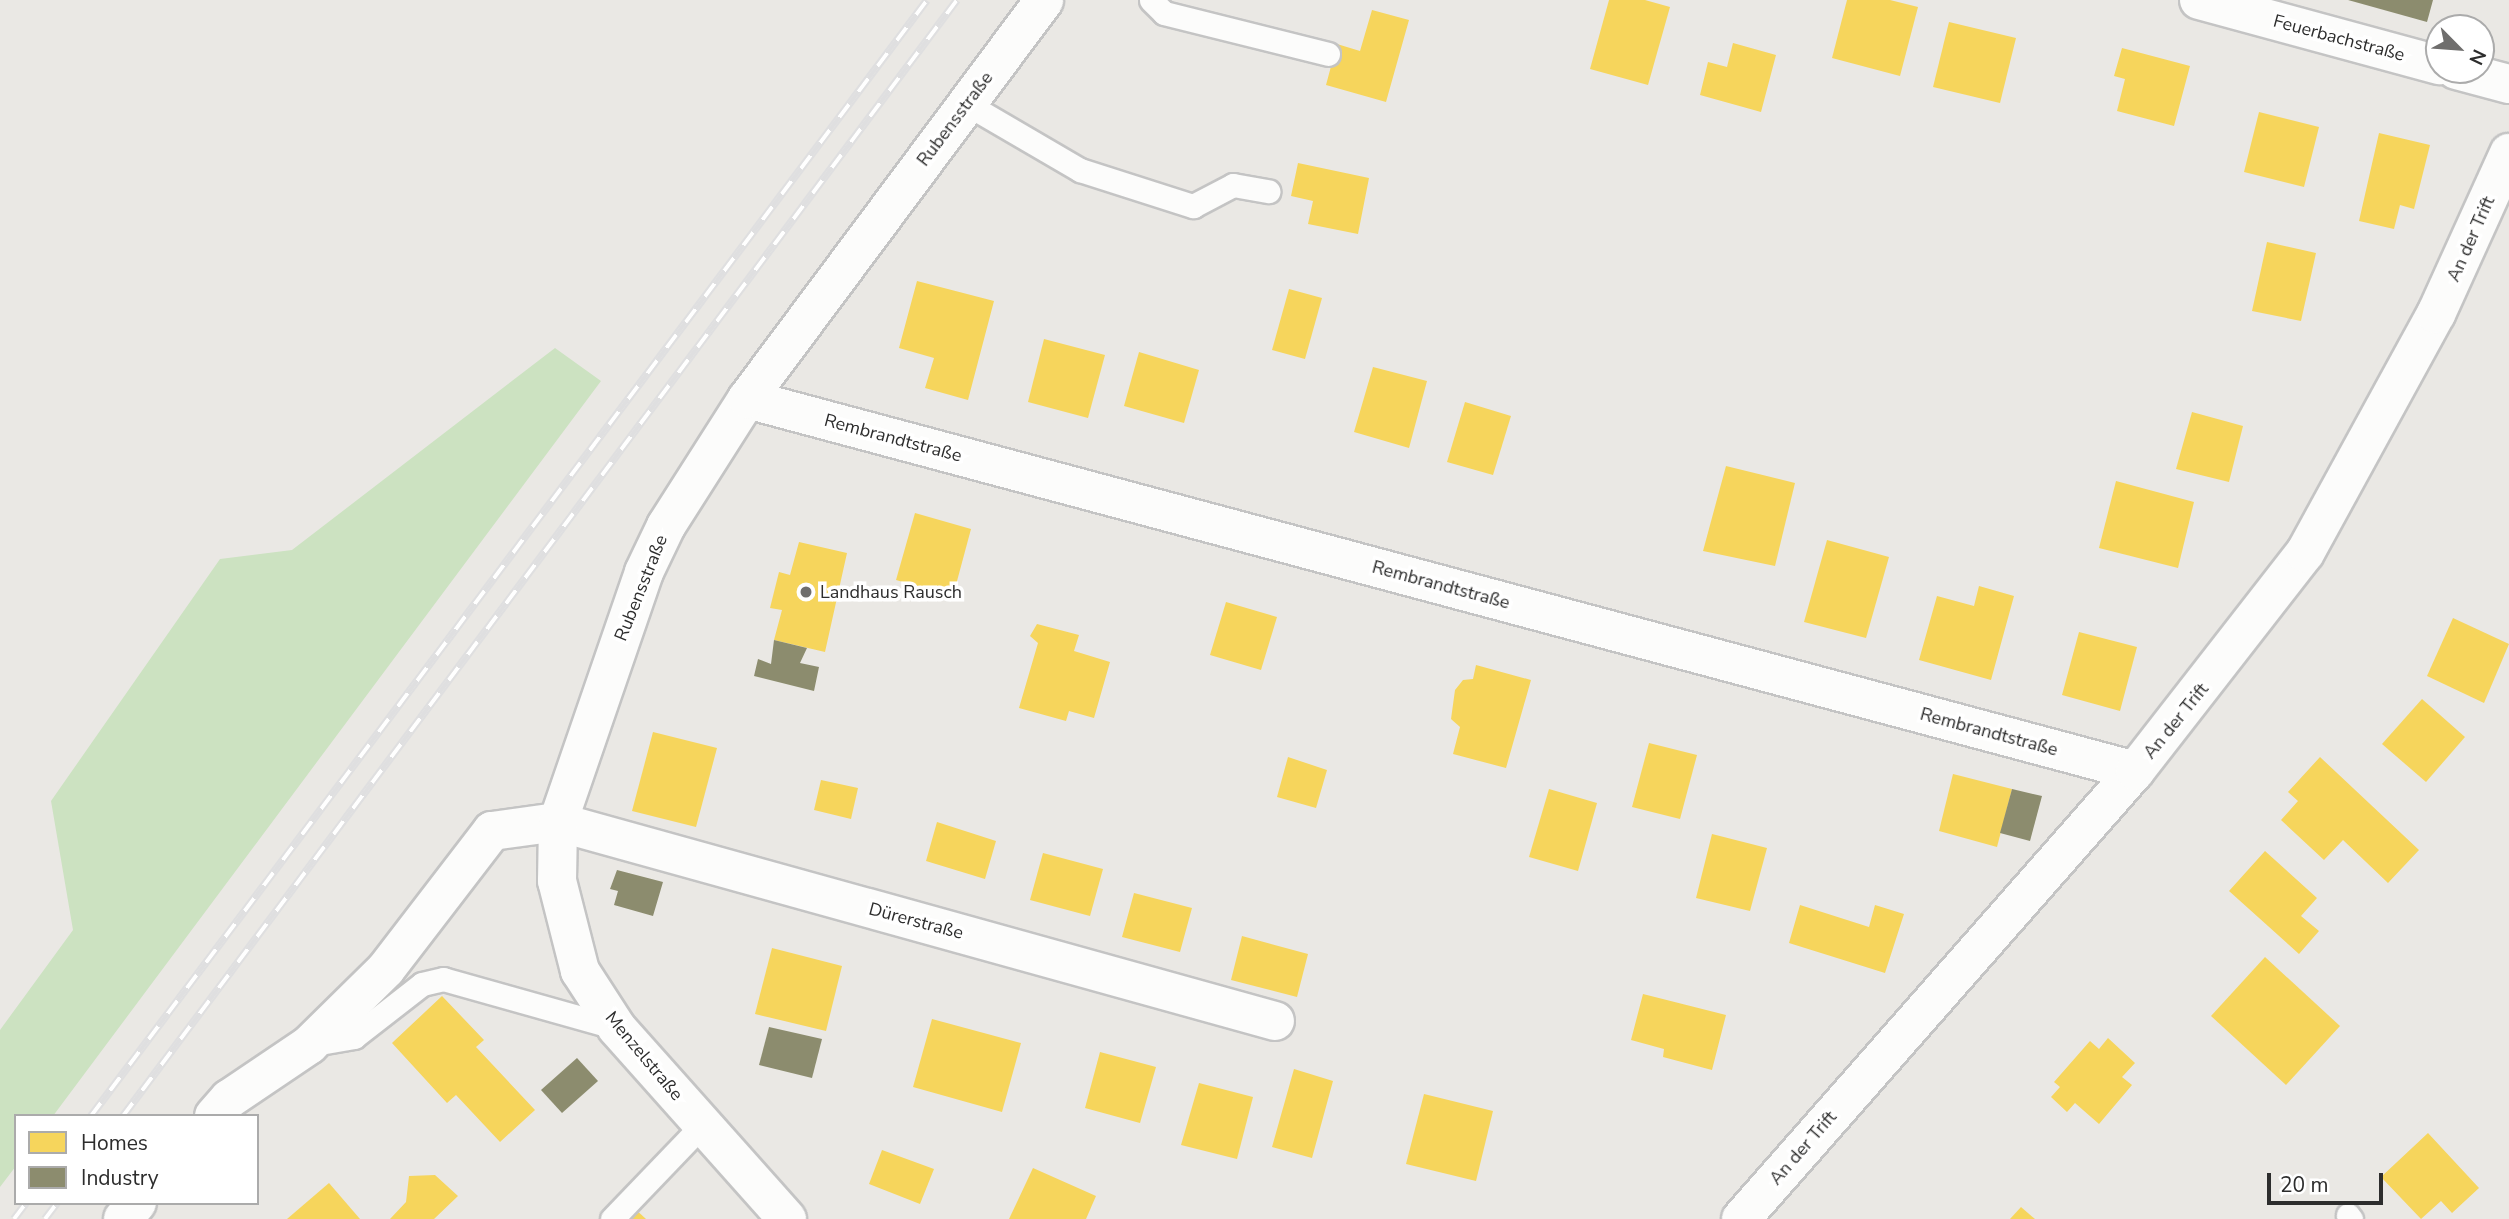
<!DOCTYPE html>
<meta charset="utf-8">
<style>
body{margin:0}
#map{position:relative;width:2509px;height:1219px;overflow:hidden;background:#eae8e4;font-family:"Nunito Sans",sans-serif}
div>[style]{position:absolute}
.green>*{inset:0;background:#cce2c1}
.homes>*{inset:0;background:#f6d55c}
.industry>*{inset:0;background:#8c8c6e}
.roads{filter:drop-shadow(2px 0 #c4c4c4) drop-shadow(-2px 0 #c4c4c4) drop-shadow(0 2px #c4c4c4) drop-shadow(0 -2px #c4c4c4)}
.service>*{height:23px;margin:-11.5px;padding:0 11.5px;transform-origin:11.5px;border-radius:11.5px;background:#fcfcfb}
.minor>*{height:38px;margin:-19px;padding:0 19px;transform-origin:19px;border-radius:19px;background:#fcfcfb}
.rail>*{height:8px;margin-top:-4px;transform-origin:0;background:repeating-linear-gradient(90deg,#fff 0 16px,#dfdfe0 0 32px);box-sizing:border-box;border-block:2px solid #dfdfe0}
.dots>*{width:19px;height:19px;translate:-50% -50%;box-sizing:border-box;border:4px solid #fff;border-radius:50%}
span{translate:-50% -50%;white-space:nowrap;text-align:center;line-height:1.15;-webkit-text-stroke:7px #fff;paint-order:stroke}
.street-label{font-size:18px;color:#2d2d2d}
.poi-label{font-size:18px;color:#2d2d2d}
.left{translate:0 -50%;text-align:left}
.legend{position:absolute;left:14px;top:1114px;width:245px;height:91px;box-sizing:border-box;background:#fff;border:2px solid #ababab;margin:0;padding:9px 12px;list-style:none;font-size:21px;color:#2d2d2d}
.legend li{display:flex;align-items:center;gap:14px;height:35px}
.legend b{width:35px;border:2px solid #ababab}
.north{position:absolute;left:2425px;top:14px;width:70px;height:70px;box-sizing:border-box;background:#fff;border:2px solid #ababab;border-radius:50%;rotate:115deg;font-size:19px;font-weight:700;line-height:28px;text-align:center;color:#2d2d2d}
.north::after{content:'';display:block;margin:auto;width:24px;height:32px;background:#6f6e6d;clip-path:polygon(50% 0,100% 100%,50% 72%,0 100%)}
.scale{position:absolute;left:2267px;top:1173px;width:116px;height:32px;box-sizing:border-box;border:4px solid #2d2d2d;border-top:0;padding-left:9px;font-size:21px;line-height:24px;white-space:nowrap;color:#2d2d2d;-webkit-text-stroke:5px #fff;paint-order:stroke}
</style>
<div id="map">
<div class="green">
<div style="clip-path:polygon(555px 348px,601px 381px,53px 1116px,16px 1116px,16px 1166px,0 1187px,0 1030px,73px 930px,51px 801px,220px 559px,292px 550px)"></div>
</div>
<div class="homes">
<div style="clip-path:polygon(1609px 0,1645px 0,1670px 7px,1648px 85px,1590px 69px)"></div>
<div style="clip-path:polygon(1847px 0,1890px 0,1918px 7px,1900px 76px,1832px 58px)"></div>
<div style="clip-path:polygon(1372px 10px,1409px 20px,1386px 102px,1326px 85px,1337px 44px,1360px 51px)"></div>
<div style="clip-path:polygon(1949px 22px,2016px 38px,2000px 103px,1933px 87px)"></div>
<div style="clip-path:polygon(1733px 43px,1776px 55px,1761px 112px,1700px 95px,1708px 62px,1727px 67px)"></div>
<div style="clip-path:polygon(2122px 48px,2190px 66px,2174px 126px,2117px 111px,2125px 79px,2114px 76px)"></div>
<div style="clip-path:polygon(2259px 112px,2319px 127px,2304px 187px,2244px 172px)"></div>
<div style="clip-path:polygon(2379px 133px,2430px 145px,2414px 209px,2400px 205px,2394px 229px,2359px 221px)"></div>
<div style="clip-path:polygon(1298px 163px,1369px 178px,1358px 234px,1308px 224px,1313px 201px,1291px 196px)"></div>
<div style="clip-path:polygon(2267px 242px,2316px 253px,2301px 321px,2252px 311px)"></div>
<div style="clip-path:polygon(917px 281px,994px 301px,968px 400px,925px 388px,934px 358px,899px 348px)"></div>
<div style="clip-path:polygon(1289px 289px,1322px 298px,1305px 359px,1272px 350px)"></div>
<div style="clip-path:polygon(1044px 339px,1105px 355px,1088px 418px,1028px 402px)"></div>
<div style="clip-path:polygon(1139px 352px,1199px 370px,1184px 423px,1124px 406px)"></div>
<div style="clip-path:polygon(1373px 367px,1427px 381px,1409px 448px,1354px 432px)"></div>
<div style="clip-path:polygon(1465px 402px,1511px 416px,1493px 475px,1447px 462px)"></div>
<div style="clip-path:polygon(2192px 412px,2243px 426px,2229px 482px,2176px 469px)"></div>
<div style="clip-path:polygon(1726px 466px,1795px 483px,1775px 566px,1703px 551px)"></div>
<div style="clip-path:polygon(2116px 481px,2194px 502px,2178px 568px,2099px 548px)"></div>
<div style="clip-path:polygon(915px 513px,971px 529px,953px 596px,896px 580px)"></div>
<div style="clip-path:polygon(1827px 540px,1889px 557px,1866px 638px,1804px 622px)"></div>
<div style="clip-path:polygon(799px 542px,847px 553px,825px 652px,774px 640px,782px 610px,770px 608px,779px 572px,790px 575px)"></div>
<div style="clip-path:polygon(1979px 586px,2014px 596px,1991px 680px,1919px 660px,1937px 596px,1974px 606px)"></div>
<div style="clip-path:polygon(1226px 602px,1277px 617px,1261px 670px,1210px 655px)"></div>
<div style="clip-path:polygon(2453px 618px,2509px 644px,2484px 703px,2427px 676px)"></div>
<div style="clip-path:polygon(1037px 624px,1079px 635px,1074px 651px,1110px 662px,1094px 718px,1069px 711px,1066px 721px,1019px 708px,1038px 643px,1030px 636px)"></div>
<div style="clip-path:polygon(2079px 632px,2137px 647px,2120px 711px,2062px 695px)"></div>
<div style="clip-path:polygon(1476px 665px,1531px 680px,1506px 768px,1453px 754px,1460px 727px,1451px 719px,1455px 690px,1463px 680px,1473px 679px)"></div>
<div style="clip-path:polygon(2422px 699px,2465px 737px,2426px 782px,2382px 744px)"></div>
<div style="clip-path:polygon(653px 732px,717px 748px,696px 827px,632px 811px)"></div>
<div style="clip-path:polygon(1649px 743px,1697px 755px,1680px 819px,1632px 807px)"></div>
<div style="clip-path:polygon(1288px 757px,1327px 770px,1316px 808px,1277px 797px)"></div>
<div style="clip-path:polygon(2320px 757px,2419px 850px,2388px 883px,2343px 840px,2324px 860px,2281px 820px,2298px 801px,2288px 792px)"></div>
<div style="clip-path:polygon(1953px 774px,2012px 789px,1997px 847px,1939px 831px)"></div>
<div style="clip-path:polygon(821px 780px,858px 788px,851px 819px,814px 810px)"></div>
<div style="clip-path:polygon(1549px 789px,1597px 803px,1578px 871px,1529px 857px)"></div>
<div style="clip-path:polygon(937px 822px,996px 841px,985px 879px,926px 861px)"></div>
<div style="clip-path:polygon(1712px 834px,1767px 848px,1750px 911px,1696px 898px)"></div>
<div style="clip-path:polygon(2265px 851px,2317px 898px,2301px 916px,2319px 931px,2299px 954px,2229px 891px)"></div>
<div style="clip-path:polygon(1043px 853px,1103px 869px,1090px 916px,1030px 900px)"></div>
<div style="clip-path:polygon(1134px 893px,1192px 908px,1180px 952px,1122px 937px)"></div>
<div style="clip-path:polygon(1800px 905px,1869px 927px,1875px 905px,1904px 914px,1885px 973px,1789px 943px)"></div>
<div style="clip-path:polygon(1242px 936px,1308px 954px,1297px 997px,1231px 980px)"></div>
<div style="clip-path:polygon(772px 948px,842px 966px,826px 1031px,755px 1014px)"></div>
<div style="clip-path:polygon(2265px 957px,2340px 1026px,2286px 1085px,2211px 1016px)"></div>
<div style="clip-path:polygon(1643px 994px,1726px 1015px,1712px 1070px,1663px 1057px,1664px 1049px,1631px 1040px)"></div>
<div style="clip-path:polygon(442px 996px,484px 1040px,476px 1047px,535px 1110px,500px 1142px,456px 1095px,447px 1103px,392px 1043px)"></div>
<div style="clip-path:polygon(932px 1019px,1021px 1043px,1002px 1112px,913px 1087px)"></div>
<div style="clip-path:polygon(2108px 1038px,2135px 1063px,2122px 1077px,2132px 1085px,2099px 1124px,2075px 1103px,2067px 1112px,2051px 1097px,2060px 1087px,2054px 1082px,2090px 1041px,2099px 1049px)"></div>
<div style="clip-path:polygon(1100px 1052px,1156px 1067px,1140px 1123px,1085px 1108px)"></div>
<div style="clip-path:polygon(1294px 1069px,1333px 1081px,1312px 1158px,1272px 1147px)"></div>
<div style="clip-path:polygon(1199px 1083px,1253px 1097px,1237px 1159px,1181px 1145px)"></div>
<div style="clip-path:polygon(1424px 1094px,1493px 1111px,1476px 1181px,1406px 1164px)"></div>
<div style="clip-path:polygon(2428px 1133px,2479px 1188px,2452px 1213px,2441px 1201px,2421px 1219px,2381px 1177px)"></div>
<div style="clip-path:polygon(882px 1150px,934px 1169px,920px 1204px,869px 1184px)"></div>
<div style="clip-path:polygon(1033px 1168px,1096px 1196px,1086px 1219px,1009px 1219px)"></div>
<div style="clip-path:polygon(435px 1175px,458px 1196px,434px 1219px,390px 1219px,406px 1202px,409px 1176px)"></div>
<div style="clip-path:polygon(329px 1183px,360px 1219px,287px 1219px)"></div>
<div style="clip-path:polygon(633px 1207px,646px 1219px,622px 1219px)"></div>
<div style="clip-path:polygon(2021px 1207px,2035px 1219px,2010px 1219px)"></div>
</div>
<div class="industry">
<div style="clip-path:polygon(2348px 0,2433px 0,2427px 22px)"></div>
<div style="clip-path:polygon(774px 640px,807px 648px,800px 663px,819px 667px,814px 691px,754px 676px,758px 659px,771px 664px)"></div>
<div style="clip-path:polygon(2012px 789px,2042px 796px,2030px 841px,2000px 833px)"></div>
<div style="clip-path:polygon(617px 870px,663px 882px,653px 916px,614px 905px,618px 891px,610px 889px)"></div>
<div style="clip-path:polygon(769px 1027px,822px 1039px,812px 1078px,759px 1065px)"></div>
<div style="clip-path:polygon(577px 1058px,598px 1081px,562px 1113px,541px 1090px)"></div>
</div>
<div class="roads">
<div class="service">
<div style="left:1151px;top:0;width:18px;rotate:45deg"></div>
<div style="left:1164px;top:13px;width:169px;rotate:14deg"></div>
<div style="left:967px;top:104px;width:131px;rotate:30.3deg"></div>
<div style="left:1080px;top:170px;width:119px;rotate:17.7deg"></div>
<div style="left:1193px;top:206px;width:45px;rotate:-27.7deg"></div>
<div style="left:1233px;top:185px;width:36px;rotate:10deg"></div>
<div style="left:314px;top:1044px;width:41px;rotate:-9.9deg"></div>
<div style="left:354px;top:1037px;width:86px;rotate:-37.9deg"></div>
<div style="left:422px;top:984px;width:22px;rotate:-13deg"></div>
<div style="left:443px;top:979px;width:181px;rotate:15.7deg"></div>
<div style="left:2348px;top:1215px;width:5px;rotate:53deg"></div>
<div style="left:612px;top:1219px;width:130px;rotate:-46.2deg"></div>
</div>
<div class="minor">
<div style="left:2199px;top:0;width:249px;rotate:15.2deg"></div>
<div style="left:2456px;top:70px;width:55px;rotate:14.8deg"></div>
<div style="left:747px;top:399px;width:1437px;rotate:15deg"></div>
<div style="left:214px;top:1116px;width:23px;rotate:-49deg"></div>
<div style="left:229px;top:1099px;width:97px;rotate:-34deg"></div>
<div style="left:309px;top:1045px;width:108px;rotate:-44.6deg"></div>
<div style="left:386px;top:969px;width:174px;rotate:-52.5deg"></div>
<div style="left:492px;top:831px;width:67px;rotate:-7.8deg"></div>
<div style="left:558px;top:822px;width:744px;rotate:15.51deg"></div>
<div style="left:123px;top:1219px;width:21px;rotate:-49deg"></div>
<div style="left:787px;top:1219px;width:256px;rotate:-131.7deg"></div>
<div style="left:617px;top:1028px;width:68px;rotate:-123deg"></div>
<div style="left:580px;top:971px;width:93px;rotate:-104.3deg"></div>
<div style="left:557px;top:881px;width:59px;rotate:-89deg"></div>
<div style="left:558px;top:822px;width:264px;rotate:-71deg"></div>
<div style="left:644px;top:572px;width:51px;rotate:-64.4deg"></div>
<div style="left:666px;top:526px;width:151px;rotate:-57.5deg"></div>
<div style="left:747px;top:399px;width:497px;rotate:-53.3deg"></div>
<div style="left:1741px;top:1219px;width:597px;rotate:-48.67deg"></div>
<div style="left:2135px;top:771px;width:276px;rotate:-52.1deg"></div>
<div style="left:2305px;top:553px;width:273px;rotate:-61.3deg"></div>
<div style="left:2436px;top:314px;width:177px;rotate:-65.6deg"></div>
</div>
</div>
<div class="rail">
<div style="left:91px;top:1116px;width:1394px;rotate:-53.16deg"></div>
<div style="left:123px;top:1116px;width:1393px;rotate:-53.23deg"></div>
<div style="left:14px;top:1219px;width:20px;rotate:-53deg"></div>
<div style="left:45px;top:1219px;width:20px;rotate:-53deg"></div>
</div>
<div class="dots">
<div style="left:806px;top:592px;background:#6f6e6d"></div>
</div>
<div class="street-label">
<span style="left:2339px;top:38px;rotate:15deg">Feuerbachstraße</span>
<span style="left:955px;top:119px;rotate:-53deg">Rubensstraße</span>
<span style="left:2471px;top:239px;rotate:-66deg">An der Trift</span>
<span style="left:893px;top:438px;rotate:15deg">Rembrandtstraße</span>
<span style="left:1441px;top:585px;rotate:15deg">Rembrandtstraße</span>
<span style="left:641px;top:588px;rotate:-68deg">Rubensstraße</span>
<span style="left:2176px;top:721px;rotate:-51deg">An der Trift</span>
<span style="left:1989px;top:732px;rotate:15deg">Rembrandtstraße</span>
<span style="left:916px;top:921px;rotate:15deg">Dürerstraße</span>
<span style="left:644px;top:1056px;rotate:50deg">Menzelstraße</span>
<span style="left:1803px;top:1148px;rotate:-49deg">An der Trift</span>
</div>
<div class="poi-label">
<span class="left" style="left:820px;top:592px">Landhaus Rausch</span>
</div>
<ul class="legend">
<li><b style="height:19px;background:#f6d55c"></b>Homes</li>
<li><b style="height:19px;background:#8c8c6e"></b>Industry</li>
</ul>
<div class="north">N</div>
<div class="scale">20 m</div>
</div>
